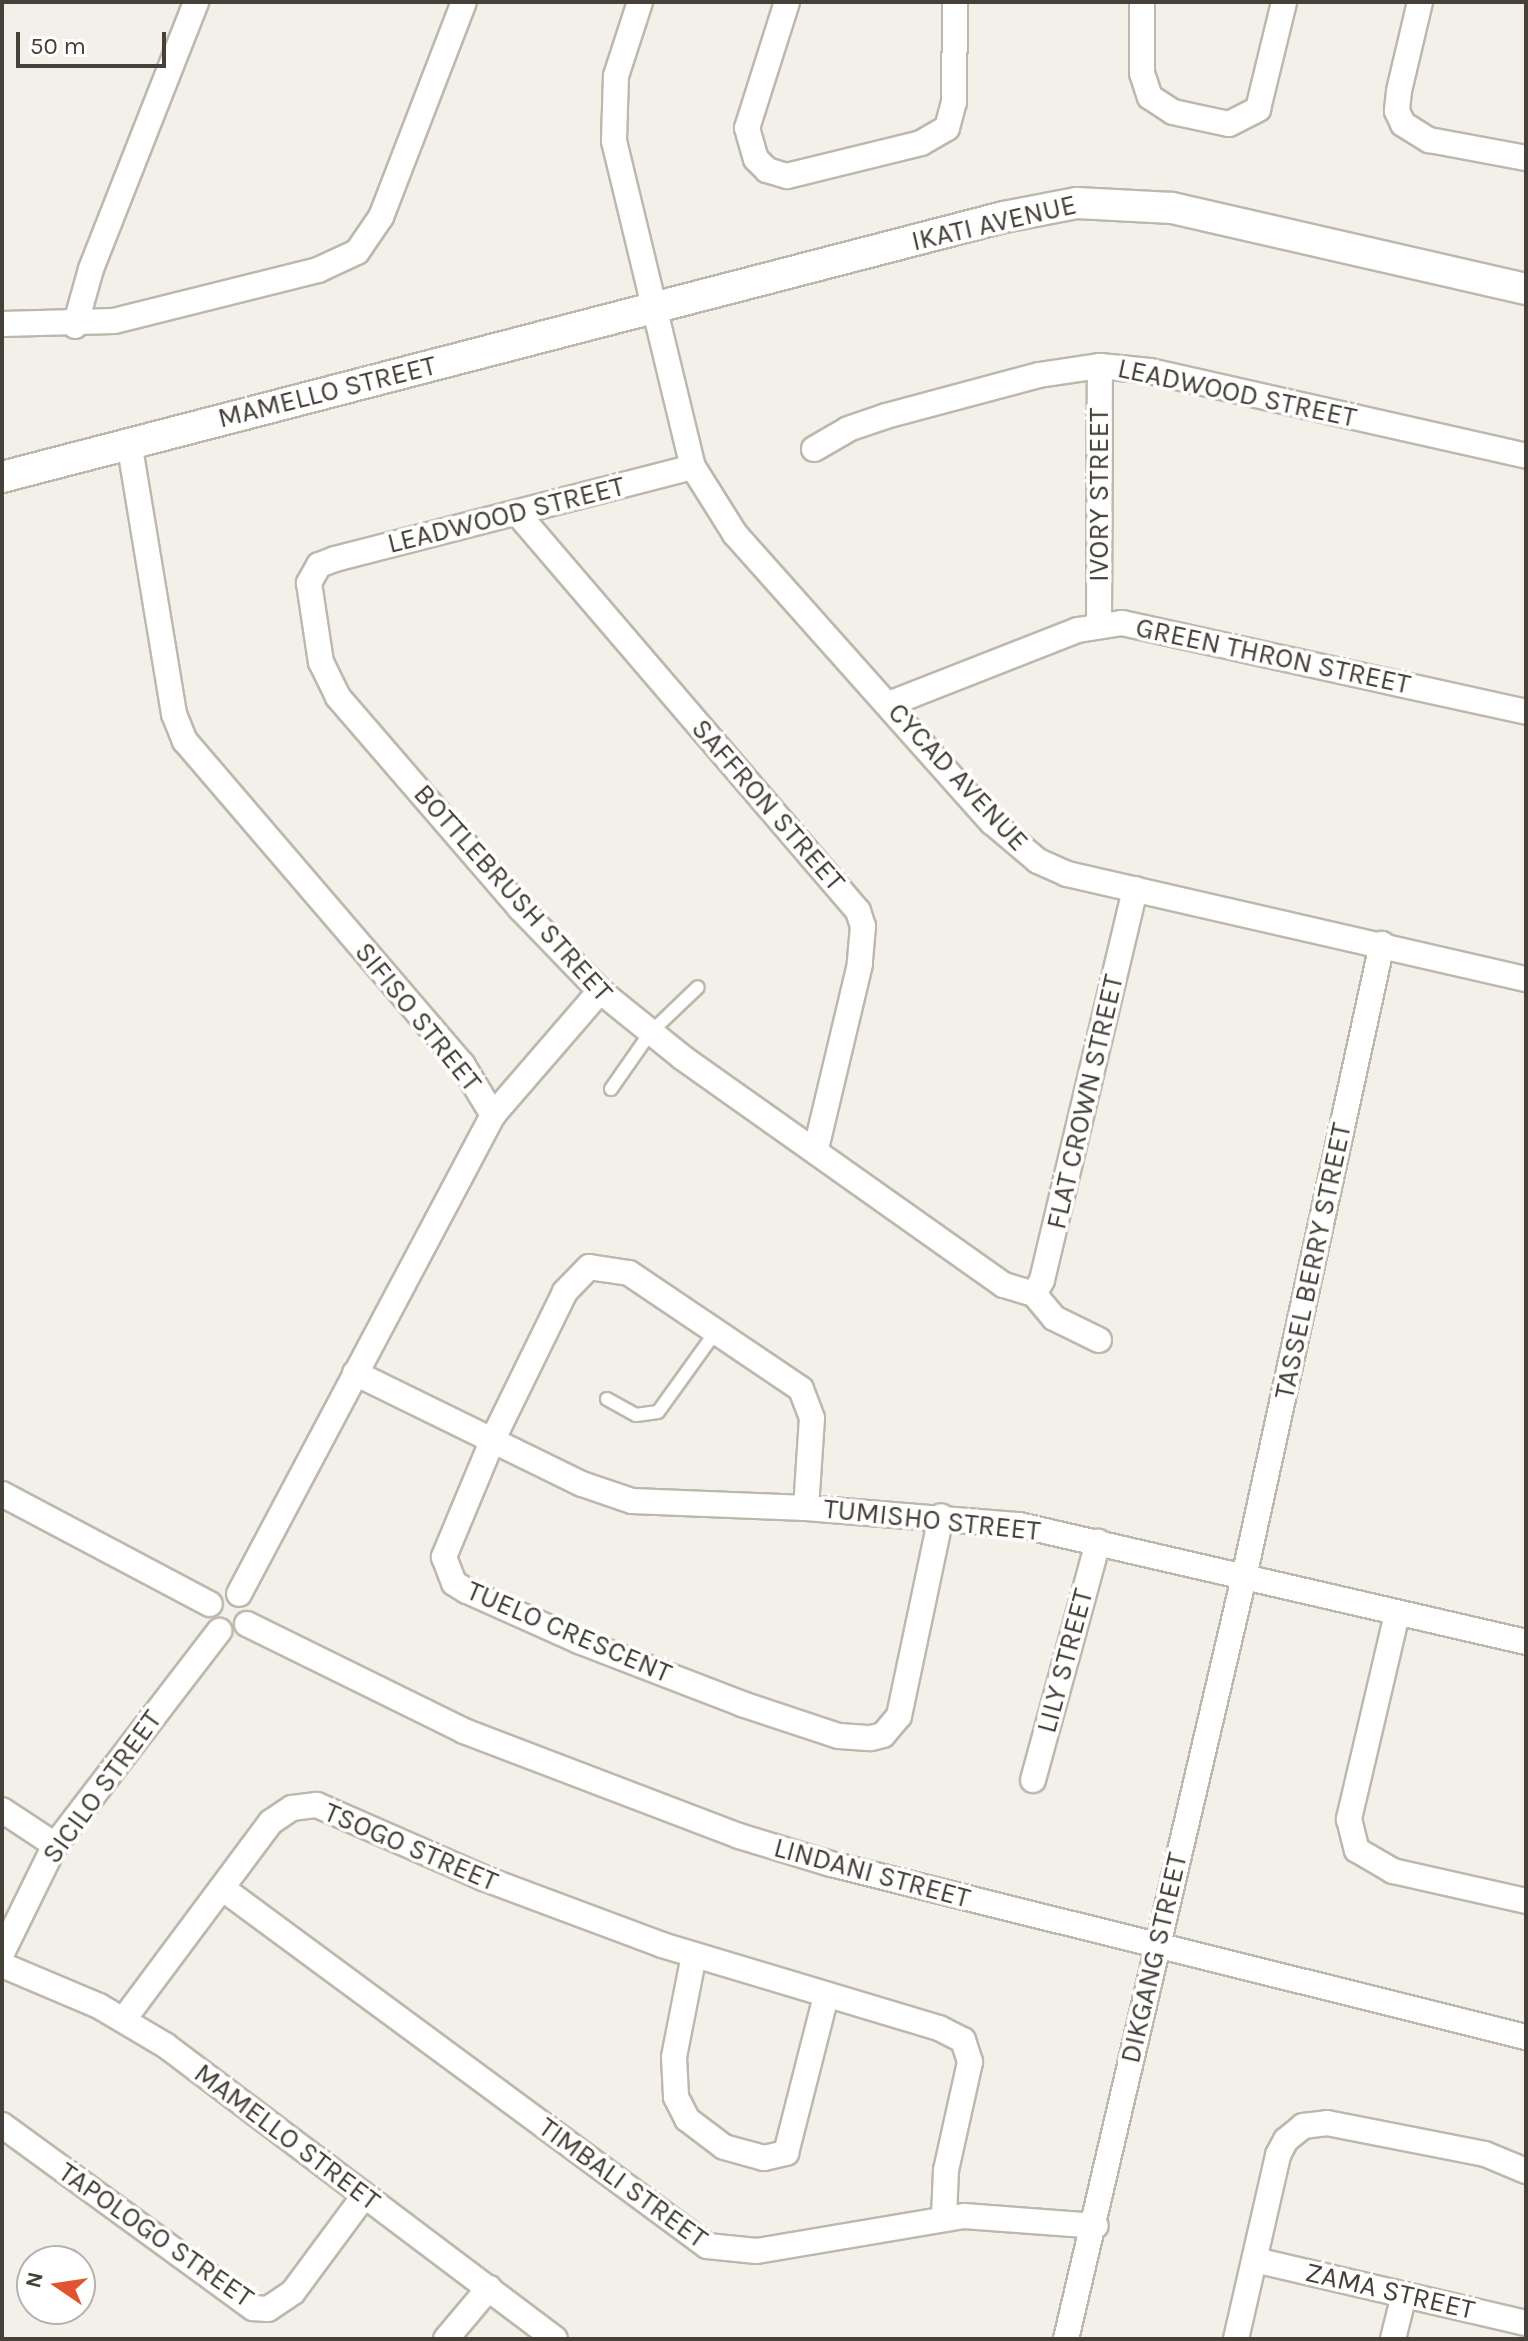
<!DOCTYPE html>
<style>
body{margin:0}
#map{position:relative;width:1528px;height:2341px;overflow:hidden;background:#f3f0e9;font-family:Karla,sans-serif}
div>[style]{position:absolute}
.roads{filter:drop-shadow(2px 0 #bdb8ac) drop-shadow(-2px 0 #bdb8ac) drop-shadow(0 2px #bdb8ac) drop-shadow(0 -2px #bdb8ac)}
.service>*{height:12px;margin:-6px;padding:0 6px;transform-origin:6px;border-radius:6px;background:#fff}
.minor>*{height:24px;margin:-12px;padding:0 12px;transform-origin:12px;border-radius:12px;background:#fff}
.tertiary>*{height:30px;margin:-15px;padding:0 15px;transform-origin:15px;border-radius:15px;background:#fff}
span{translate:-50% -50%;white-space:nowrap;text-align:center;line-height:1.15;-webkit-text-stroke:7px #fff;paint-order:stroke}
.street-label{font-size:28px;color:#454138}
.frame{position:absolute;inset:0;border:4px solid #454138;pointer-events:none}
.north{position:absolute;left:16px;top:2245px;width:80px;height:80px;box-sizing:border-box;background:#fff;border:2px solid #b5b3af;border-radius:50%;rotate:283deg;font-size:22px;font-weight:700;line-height:32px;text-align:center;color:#454138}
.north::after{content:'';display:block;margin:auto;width:28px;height:36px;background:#e25330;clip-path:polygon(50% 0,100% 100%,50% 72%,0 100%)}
.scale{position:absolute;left:16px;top:32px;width:150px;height:36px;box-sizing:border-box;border:4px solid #454138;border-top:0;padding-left:10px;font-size:24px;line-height:28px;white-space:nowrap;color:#454138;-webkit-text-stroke:6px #fff;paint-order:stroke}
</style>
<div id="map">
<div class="roads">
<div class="service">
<div style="left:611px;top:1089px;width:68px;rotate:-55.1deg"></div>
<div style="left:650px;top:1033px;width:66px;rotate:-43.8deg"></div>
<div style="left:607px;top:1399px;width:33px;rotate:29deg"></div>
<div style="left:636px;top:1415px;width:22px;rotate:-8deg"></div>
<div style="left:658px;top:1412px;width:101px;rotate:-54.3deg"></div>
</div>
<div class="minor">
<div style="left:640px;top:2px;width:78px;rotate:108deg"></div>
<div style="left:616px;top:76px;width:65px;rotate:91.8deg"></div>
<div style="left:614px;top:141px;width:335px;rotate:76.4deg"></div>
<div style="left:693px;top:467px;width:79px;rotate:57.9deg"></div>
<div style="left:735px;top:534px;width:386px;rotate:48.3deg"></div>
<div style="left:992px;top:822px;width:60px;rotate:40.3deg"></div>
<div style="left:1038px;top:861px;width:32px;rotate:24deg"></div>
<div style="left:1067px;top:874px;width:471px;rotate:12.9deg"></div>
<div style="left:787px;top:2px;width:132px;rotate:107.6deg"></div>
<div style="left:747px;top:128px;width:32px;rotate:74deg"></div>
<div style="left:756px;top:159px;width:16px;rotate:45deg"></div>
<div style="left:767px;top:170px;width:21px;rotate:17deg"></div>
<div style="left:787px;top:176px;width:138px;rotate:-13.8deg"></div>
<div style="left:921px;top:143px;width:30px;rotate:-30deg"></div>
<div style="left:947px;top:128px;width:27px;rotate:-75deg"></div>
<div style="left:954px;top:102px;width:100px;rotate:-89.4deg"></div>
<div style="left:1142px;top:2px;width:71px;rotate:90deg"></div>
<div style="left:1142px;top:73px;width:25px;rotate:72deg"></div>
<div style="left:1150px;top:97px;width:27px;rotate:33deg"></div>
<div style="left:1173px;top:112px;width:57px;rotate:12.1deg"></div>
<div style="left:1229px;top:124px;width:33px;rotate:-27deg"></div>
<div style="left:1258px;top:109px;width:110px;rotate:-76.3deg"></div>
<div style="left:1420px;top:2px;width:91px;rotate:103.3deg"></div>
<div style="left:1399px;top:91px;width:20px;rotate:96deg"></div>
<div style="left:1397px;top:111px;width:14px;rotate:65deg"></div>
<div style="left:1403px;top:124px;width:31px;rotate:32deg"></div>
<div style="left:1429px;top:140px;width:99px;rotate:10.5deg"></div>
<div style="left:2px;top:324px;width:112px;rotate:-1.5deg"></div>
<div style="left:114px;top:321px;width:210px;rotate:-14deg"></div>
<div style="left:318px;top:270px;width:43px;rotate:-24.8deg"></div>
<div style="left:357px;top:252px;width:42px;rotate:-55.6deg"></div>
<div style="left:381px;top:217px;width:230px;rotate:-68.9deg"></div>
<div style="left:75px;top:326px;width:59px;rotate:-74.3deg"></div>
<div style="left:91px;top:269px;width:287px;rotate:-68.5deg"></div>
<div style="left:129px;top:442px;width:276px;rotate:80.6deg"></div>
<div style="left:174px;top:714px;width:29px;rotate:68deg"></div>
<div style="left:185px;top:741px;width:426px;rotate:49.4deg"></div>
<div style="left:462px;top:1064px;width:60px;rotate:58.7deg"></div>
<div style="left:493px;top:1115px;width:542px;rotate:117.94deg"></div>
<div style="left:814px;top:449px;width:39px;rotate:-30deg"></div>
<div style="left:848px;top:429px;width:40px;rotate:-18.9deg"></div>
<div style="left:886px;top:416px;width:158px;rotate:-15deg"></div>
<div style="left:1039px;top:375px;width:62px;rotate:-8.4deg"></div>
<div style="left:1100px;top:366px;width:50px;rotate:5.7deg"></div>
<div style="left:1150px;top:371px;width:385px;rotate:12.7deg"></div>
<div style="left:693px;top:467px;width:370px;rotate:165.6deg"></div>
<div style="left:335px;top:559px;width:17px;rotate:159deg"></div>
<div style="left:319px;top:565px;width:21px;rotate:119deg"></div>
<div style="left:309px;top:583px;width:80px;rotate:81.4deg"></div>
<div style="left:321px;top:662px;width:39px;rotate:64deg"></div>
<div style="left:338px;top:697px;width:279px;rotate:49.2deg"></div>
<div style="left:520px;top:908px;width:115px;rotate:46.1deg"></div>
<div style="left:600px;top:991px;width:107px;rotate:38.9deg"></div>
<div style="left:683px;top:1058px;width:393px;rotate:35.3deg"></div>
<div style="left:1004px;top:1285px;width:31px;rotate:17deg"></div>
<div style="left:1034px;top:1294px;width:16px;rotate:-60deg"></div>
<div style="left:1042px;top:1280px;width:402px;rotate:-76.6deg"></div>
<div style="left:518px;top:514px;width:523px;rotate:49.42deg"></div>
<div style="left:858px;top:911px;width:16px;rotate:72deg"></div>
<div style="left:863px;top:926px;width:38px;rotate:95deg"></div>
<div style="left:860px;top:964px;width:190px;rotate:103.4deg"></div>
<div style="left:1099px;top:624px;width:258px;rotate:-89.8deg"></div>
<div style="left:889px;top:704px;width:203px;rotate:-21.4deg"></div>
<div style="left:1078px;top:630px;width:45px;rotate:-9deg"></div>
<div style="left:1122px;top:623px;width:414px;rotate:12.4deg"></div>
<div style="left:493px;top:1115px;width:164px;rotate:-49.2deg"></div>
<div style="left:1034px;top:1294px;width:31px;rotate:50deg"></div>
<div style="left:1054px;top:1318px;width:50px;rotate:26.1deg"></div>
<div style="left:355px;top:1373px;width:253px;rotate:26.1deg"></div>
<div style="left:582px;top:1484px;width:53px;rotate:18.8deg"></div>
<div style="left:632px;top:1501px;width:174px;rotate:2.3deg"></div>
<div style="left:806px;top:1508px;width:214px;rotate:4.6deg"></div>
<div style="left:1019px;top:1525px;width:520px;rotate:12.99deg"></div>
<div style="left:2px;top:1494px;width:235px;rotate:27.9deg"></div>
<div style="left:806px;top:1508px;width:90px;rotate:-86.2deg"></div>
<div style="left:812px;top:1418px;width:31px;rotate:-111deg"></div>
<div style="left:801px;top:1389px;width:207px;rotate:-146deg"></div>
<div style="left:629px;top:1273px;width:40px;rotate:-171.5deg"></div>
<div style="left:589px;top:1267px;width:35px;rotate:134deg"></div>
<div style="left:565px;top:1292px;width:164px;rotate:116.1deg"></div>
<div style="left:493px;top:1439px;width:128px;rotate:112.6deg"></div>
<div style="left:444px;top:1557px;width:28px;rotate:69deg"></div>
<div style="left:454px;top:1583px;width:15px;rotate:32deg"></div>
<div style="left:467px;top:1591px;width:123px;rotate:24.1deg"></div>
<div style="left:579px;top:1641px;width:175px;rotate:21.1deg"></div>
<div style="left:742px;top:1704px;width:102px;rotate:18.3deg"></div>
<div style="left:839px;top:1736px;width:32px;rotate:4deg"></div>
<div style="left:871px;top:1738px;width:12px;rotate:-14deg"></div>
<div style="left:883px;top:1735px;width:25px;rotate:-50deg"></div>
<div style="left:899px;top:1716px;width:204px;rotate:-78.1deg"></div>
<div style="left:1397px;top:1614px;width:211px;rotate:103.2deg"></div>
<div style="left:1349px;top:1819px;width:32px;rotate:76deg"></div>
<div style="left:1357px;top:1850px;width:42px;rotate:30.3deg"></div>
<div style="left:1393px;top:1871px;width:136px;rotate:12.7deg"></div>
<div style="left:247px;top:1624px;width:242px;rotate:26.2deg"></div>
<div style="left:464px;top:1731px;width:294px;rotate:20.9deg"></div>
<div style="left:739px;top:1836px;width:96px;rotate:16.9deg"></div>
<div style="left:831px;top:1864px;width:716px;rotate:13.98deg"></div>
<div style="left:1033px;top:1780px;width:247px;rotate:-74.7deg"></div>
<div style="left:2px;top:1810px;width:64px;rotate:33.4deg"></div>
<div style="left:222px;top:1888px;width:603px;rotate:36.43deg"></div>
<div style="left:707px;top:2246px;width:50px;rotate:5.7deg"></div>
<div style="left:757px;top:2251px;width:210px;rotate:-9.6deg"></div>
<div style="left:964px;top:2216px;width:132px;rotate:4.3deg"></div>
<div style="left:2px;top:1953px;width:120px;rotate:-63.9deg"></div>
<div style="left:55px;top:1845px;width:270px;rotate:-52.5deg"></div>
<div style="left:694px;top:1955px;width:104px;rotate:101.1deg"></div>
<div style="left:674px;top:2057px;width:40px;rotate:87.1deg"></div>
<div style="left:676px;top:2097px;width:25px;rotate:63deg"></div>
<div style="left:687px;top:2119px;width:46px;rotate:37.1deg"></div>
<div style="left:724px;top:2147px;width:41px;rotate:15.4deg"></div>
<div style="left:764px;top:2158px;width:23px;rotate:-13deg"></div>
<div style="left:786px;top:2153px;width:162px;rotate:-75.7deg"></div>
<div style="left:2px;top:1965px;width:105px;rotate:22.9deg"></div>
<div style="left:99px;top:2006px;width:77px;rotate:30.6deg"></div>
<div style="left:165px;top:2045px;width:488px;rotate:37deg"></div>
<div style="left:124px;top:2019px;width:246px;rotate:-53.3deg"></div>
<div style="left:271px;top:1822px;width:25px;rotate:-34deg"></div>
<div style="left:292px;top:1808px;width:25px;rotate:-7deg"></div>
<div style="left:317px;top:1805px;width:181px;rotate:23.7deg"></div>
<div style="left:483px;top:1878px;width:191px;rotate:20.5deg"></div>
<div style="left:662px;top:1945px;width:289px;rotate:16.7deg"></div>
<div style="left:939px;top:2028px;width:27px;rotate:27deg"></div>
<div style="left:963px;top:2040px;width:23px;rotate:72deg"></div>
<div style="left:970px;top:2062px;width:111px;rotate:102.5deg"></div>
<div style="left:946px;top:2170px;width:47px;rotate:92.4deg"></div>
<div style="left:2px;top:2125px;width:311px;rotate:36.1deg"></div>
<div style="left:253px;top:2308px;width:15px;rotate:4deg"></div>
<div style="left:268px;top:2309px;width:30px;rotate:-34deg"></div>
<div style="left:293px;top:2292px;width:119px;rotate:-53.5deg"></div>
<div style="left:1255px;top:2260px;width:278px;rotate:13.1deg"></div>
<div style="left:446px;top:2339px;width:67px;rotate:-49.9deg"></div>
<div style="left:1066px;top:2339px;width:783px;rotate:-76.85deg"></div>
<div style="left:1244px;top:1577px;width:648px;rotate:-77.7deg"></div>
<div style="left:1236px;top:2339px;width:189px;rotate:-77.1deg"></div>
<div style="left:1278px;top:2155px;width:17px;rotate:-62deg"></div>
<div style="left:1286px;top:2140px;width:22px;rotate:-39deg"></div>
<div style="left:1303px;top:2126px;width:24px;rotate:-7deg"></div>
<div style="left:1327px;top:2123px;width:161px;rotate:11.1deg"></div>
<div style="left:1485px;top:2154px;width:44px;rotate:22.5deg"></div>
<div style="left:1393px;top:2339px;width:45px;rotate:-76deg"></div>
</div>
<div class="tertiary">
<div style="left:2px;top:477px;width:1035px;rotate:-14.55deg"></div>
<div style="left:1004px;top:217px;width:74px;rotate:-10.9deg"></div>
<div style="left:1077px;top:203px;width:95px;rotate:3deg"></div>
<div style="left:1172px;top:208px;width:363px;rotate:12.9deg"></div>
</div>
</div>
<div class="street-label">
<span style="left:994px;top:223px;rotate:-13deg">IKATI AVENUE</span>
<span style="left:327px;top:392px;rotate:-14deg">MAMELLO STREET</span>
<span style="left:1237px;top:393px;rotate:12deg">LEADWOOD STREET</span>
<span style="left:1099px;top:495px;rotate:-90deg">IVORY STREET</span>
<span style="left:506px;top:515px;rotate:-14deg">LEADWOOD STREET</span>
<span style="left:1273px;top:656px;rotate:12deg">GREEN THRON STREET</span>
<span style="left:958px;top:777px;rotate:47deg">CYCAD AVENUE</span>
<span style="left:768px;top:805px;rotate:49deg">SAFFRON STREET</span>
<span style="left:513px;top:893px;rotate:48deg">BOTTLEBRUSH STREET</span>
<span style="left:418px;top:1017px;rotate:51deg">SIFISO STREET</span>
<span style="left:1085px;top:1102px;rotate:-77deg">FLAT CROWN STREET</span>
<span style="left:1313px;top:1261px;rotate:-78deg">TASSEL BERRY STREET</span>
<span style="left:932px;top:1520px;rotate:6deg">TUMISHO STREET</span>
<span style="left:569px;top:1632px;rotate:23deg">TUELO CRESCENT</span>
<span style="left:1065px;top:1661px;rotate:-75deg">LILY STREET</span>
<span style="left:102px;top:1787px;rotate:-54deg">SICILO STREET</span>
<span style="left:411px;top:1847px;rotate:23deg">TSOGO STREET</span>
<span style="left:872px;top:1873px;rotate:15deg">LINDANI STREET</span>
<span style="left:1154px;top:1958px;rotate:-77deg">DIKGANG STREET</span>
<span style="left:287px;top:2137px;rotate:37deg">MAMELLO STREET</span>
<span style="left:623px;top:2183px;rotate:36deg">TIMBALI STREET</span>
<span style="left:156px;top:2235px;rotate:35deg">TAPOLOGO STREET</span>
<span style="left:1390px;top:2291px;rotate:13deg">ZAMA STREET</span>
</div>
<div class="frame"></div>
<div class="north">N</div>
<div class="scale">50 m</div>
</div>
